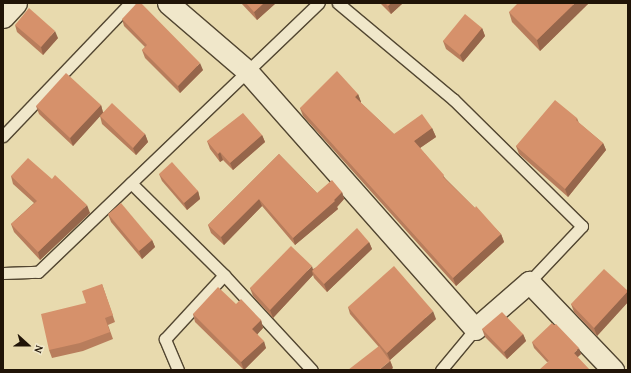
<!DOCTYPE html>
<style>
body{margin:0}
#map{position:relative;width:631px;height:373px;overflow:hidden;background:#e8daae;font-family:"Gentium Book Plus",serif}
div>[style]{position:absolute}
.roads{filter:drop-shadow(1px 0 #524631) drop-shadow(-1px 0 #524631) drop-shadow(0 1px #524631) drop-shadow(0 -1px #524631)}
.service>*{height:11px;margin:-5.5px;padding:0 5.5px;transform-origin:5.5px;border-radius:5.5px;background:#f0e7ca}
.minor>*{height:21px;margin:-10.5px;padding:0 10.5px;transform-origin:10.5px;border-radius:10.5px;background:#f0e7ca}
.wall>*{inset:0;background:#b87d5c}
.shaded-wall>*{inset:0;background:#96664b}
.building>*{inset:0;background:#d6916b}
span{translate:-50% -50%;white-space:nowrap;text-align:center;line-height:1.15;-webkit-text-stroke:3px #f0e7ca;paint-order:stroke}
.frame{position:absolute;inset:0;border:4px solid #201407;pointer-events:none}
.north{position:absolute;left:8px;top:325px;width:40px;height:40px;-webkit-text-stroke:3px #f0e7ca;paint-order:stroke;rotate:111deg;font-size:11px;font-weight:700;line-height:16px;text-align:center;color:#201407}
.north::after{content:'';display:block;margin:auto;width:14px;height:18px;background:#201407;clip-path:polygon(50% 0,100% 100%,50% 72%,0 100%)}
</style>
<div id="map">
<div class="roads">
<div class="service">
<div style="left:338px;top:3px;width:150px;rotate:39.9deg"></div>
<div style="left:453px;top:99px;width:181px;rotate:44.6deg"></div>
<div style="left:582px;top:226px;width:77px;rotate:133.4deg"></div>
<div style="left:3px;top:136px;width:184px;rotate:-46.3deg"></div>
<div style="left:131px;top:183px;width:131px;rotate:44.7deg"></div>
<div style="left:224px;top:275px;width:129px;rotate:47.2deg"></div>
<div style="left:3px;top:273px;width:35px;rotate:-2deg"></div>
<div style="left:38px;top:272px;width:389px;rotate:-43.8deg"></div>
<div style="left:178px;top:370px;width:34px;rotate:-113deg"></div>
<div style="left:165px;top:339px;width:87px;rotate:-47.3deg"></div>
<div style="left:441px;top:370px;width:53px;rotate:-50.3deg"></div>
</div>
<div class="minor">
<div style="left:168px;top:3px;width:104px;rotate:40.7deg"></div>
<div style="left:247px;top:71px;width:344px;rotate:48.5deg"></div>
<div style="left:475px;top:329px;width:72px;rotate:-41deg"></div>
<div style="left:529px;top:282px;width:122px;rotate:46.3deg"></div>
<div style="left:3px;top:17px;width:19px;rotate:-47deg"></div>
</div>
</div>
<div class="wall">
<div style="clip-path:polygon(241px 3px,276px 3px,257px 20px)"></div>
<div style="clip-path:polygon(380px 3px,403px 3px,391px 14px)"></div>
<div style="clip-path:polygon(589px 3px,540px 51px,512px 22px,509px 12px)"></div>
<div style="clip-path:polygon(122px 19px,203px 70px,180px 93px,145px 58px,142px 50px,145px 47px,124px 26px)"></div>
<div style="clip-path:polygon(15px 25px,58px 38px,43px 55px,17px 32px)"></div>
<div style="clip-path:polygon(482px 28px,485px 36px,463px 62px,446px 49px,443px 41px)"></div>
<div style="clip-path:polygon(358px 94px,361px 102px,361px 103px,394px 134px,432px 128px,436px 137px,420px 148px,446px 179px,501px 234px,504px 242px,456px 286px,303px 116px,300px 108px)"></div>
<div style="clip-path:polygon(101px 105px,103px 112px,145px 134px,148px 142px,136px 155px,102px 124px,100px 116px,73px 146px,39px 114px,36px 106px)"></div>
<div style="clip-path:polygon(577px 118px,579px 123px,603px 143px,606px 150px,568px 197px,519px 154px,516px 146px)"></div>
<div style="clip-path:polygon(262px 135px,265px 142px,233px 170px,223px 160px,220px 162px,210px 149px,207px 141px)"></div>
<div style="clip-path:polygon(279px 154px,317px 193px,342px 192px,344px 199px,337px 207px,338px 209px,295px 245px,262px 206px,224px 245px,211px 233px,208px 225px)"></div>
<div style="clip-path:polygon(159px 174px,198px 191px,200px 199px,187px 210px,162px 181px)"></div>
<div style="clip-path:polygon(11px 176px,52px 179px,90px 213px,40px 260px,14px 232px,11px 224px,34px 203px,13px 184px)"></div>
<div style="clip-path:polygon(108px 214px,152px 240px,155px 247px,142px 259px,111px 222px)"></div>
<div style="clip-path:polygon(369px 242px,372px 249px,327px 292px,314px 278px,313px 275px,273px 318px,253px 296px,250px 288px,313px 269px)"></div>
<div style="clip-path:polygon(102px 284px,115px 322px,108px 325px,113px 339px,83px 351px,52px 358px,49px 350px)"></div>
<div style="clip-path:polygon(628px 291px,628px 302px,597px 336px,574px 312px,571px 304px)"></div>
<div style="clip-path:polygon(236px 304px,261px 320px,263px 328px,257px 334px,266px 348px,244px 370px,195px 322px,193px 314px)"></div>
<div style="clip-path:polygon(348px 307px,436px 319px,390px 360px,393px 368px,378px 346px,350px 314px)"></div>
<div style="clip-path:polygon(482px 329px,523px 334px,526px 341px,507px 359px,485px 337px)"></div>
<div style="clip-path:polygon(532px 342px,581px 354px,577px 357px,547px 362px,534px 348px)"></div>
</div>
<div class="shaded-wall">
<div style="clip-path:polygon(264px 3px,276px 3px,257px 20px,254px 12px)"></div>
<div style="clip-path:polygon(391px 3px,403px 3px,391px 14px,388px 6px)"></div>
<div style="clip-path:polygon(575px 3px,589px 3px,540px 51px,537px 40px)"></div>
<div style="clip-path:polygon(482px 28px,485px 36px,463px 62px,460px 55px)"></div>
<div style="clip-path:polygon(55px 31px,58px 38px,43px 55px,41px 47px)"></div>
<div style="clip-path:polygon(200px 63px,203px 70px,180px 93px,178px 86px)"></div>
<div style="clip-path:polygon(358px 94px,361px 102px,358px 106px,355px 97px)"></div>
<div style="clip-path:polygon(101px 105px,103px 113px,73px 146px,70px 138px)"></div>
<div style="clip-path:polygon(432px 128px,436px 137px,417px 150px,414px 141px)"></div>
<div style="clip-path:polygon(145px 134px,148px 142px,136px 155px,133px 148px)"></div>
<div style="clip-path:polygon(262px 135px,265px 142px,233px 170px,230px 163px)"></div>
<div style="clip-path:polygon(603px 143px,606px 150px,568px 197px,565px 189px)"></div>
<div style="clip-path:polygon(220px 152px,223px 160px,220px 162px,218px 154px)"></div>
<div style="clip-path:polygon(198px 191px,200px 199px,187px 210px,184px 203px)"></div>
<div style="clip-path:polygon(342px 192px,344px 199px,337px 207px,338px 209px,295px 245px,293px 238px,334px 200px)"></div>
<div style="clip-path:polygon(259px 199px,262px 206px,224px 245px,221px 237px)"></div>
<div style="clip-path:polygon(87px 205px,90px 213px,40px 260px,38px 252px)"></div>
<div style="clip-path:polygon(501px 234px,504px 242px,456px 286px,453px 278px)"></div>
<div style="clip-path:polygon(152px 240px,155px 247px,142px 259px,139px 251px)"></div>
<div style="clip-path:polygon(369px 242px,372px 249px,327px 292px,324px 284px)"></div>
<div style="clip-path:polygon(312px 266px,314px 273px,312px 271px,313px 275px,273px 318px,270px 310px)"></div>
<div style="clip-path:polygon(628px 291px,628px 302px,597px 336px,594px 328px)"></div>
<div style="clip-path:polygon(433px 311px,436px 319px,390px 360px,387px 353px)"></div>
<div style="clip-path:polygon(261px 320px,263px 328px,255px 337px,252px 329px)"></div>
<div style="clip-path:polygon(523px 334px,526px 341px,507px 359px,504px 352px)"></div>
<div style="clip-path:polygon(264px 341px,266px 348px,244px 370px,241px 362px)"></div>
<div style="clip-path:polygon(579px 348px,581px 354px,576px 359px,574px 353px)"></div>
<div style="clip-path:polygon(390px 361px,393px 368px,391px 370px,379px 370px)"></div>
</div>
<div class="building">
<div style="clip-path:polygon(137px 3px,141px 3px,200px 63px,178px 86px,142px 50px,147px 45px,122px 19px)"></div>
<div style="clip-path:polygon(246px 3px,264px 3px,254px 12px)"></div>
<div style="clip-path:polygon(385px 3px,391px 3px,388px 6px)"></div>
<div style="clip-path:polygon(518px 3px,575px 3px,537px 40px,509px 12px)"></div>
<div style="clip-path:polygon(29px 8px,55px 31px,41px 47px,15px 25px)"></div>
<div style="clip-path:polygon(465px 14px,482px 28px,460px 55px,443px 41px)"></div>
<div style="clip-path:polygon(337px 71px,358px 94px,355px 97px,394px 134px,422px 114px,432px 128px,414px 141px,444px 175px,443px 177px,475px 208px,476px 206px,501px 234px,453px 278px,300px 108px)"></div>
<div style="clip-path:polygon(66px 73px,101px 105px,70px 138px,36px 106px)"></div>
<div style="clip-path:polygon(555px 100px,577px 118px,576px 120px,603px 143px,565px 189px,516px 146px)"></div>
<div style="clip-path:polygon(112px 103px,145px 134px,133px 148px,100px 116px)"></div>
<div style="clip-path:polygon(243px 113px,262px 135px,230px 163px,220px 152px,218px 154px,207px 141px)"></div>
<div style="clip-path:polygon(279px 154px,317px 193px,332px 180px,342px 192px,334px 200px,335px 201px,293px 238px,259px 199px,221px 237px,208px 225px)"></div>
<div style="clip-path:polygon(28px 158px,52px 179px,55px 175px,87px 205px,38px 252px,11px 224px,37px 201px,11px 176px)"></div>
<div style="clip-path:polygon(172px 162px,198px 191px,184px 203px,159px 174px)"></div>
<div style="clip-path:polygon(121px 203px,152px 240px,139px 251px,108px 214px)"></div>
<div style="clip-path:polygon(357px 228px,369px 242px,324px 284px,312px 271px)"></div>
<div style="clip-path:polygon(291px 246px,312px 266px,270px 310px,250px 288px)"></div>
<div style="clip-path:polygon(394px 266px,433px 311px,387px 353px,348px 307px)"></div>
<div style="clip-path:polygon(604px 269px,628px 291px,594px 328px,571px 304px)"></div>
<div style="clip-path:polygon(102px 284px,113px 315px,105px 318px,110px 332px,80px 343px,49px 350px,41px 314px,86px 303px,82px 291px)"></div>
<div style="clip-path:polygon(218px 287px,236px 304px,241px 299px,261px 320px,252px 329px,264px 341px,241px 362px,193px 314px)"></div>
<div style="clip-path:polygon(502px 312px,523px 334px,504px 352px,482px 329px)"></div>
<div style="clip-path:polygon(552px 323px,554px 325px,556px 324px,579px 348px,574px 353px,590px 370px,539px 370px,549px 361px,532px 342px)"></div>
<div style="clip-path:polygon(379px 346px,390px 361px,379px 370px,348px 370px)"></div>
</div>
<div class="frame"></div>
<div class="north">N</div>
</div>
